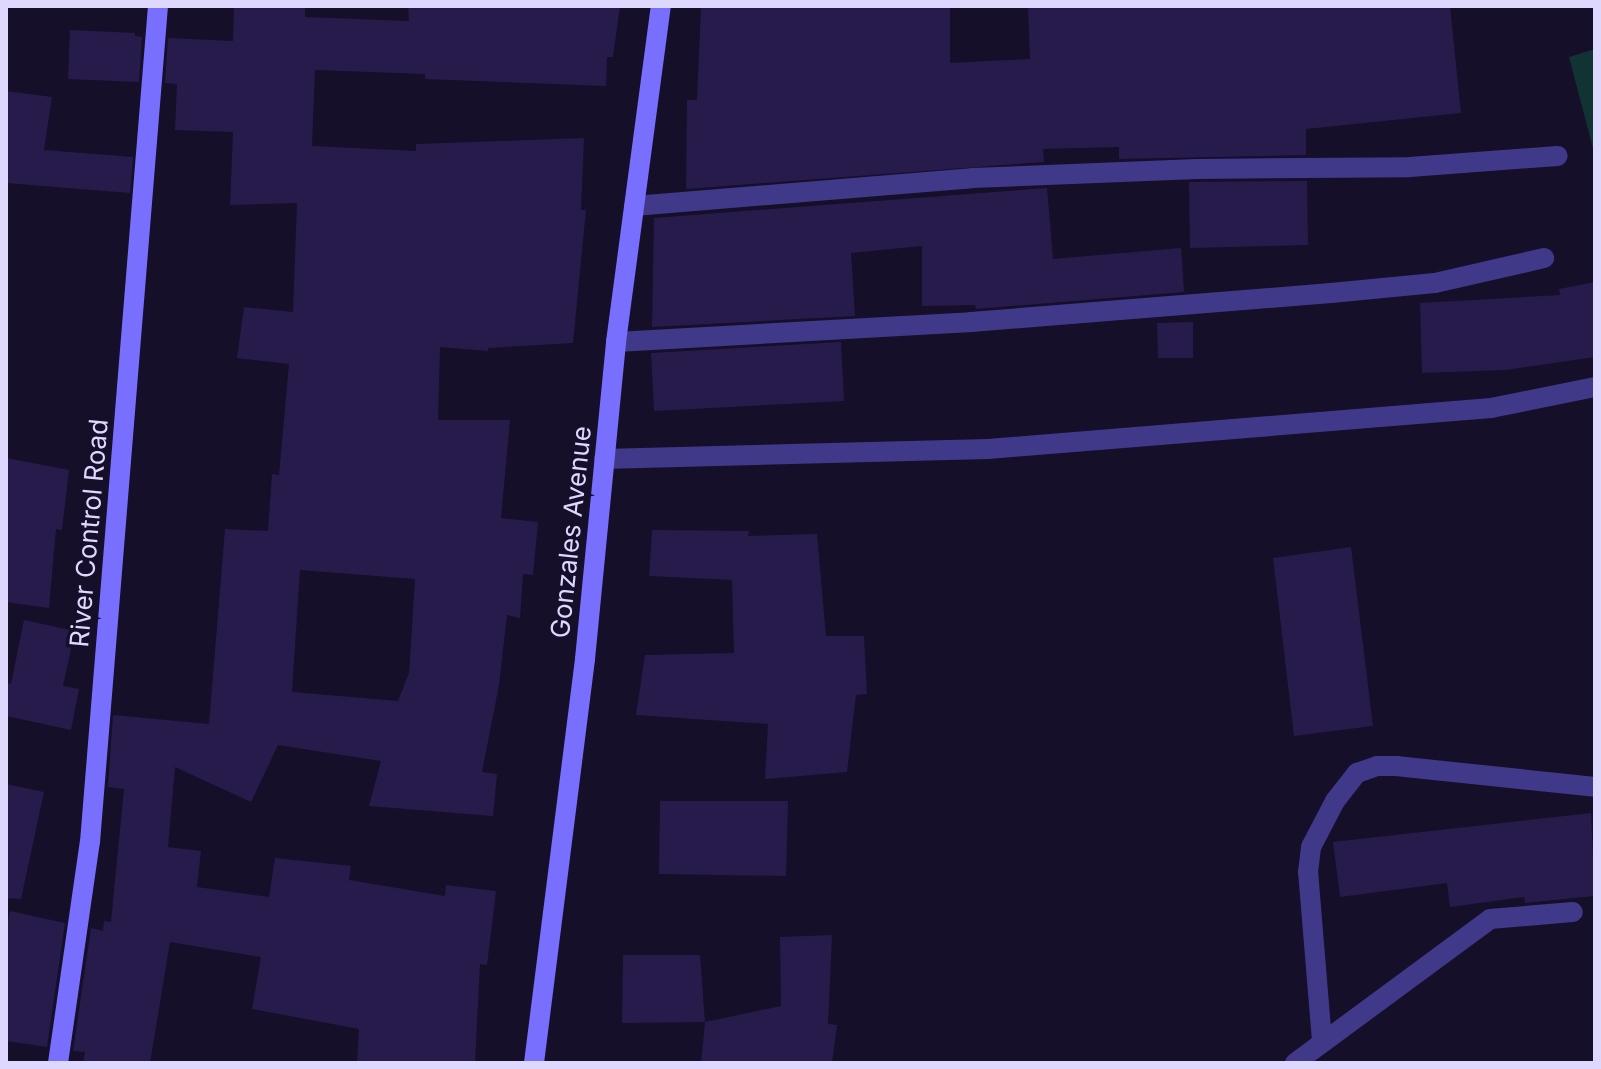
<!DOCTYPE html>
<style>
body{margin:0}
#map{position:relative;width:1601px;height:1069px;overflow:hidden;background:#150f29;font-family:Inter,sans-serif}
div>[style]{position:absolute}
.green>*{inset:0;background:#123334}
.building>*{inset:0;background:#271b4b}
.street>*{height:20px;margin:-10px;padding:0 10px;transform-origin:10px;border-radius:10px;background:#40398a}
.secondary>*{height:20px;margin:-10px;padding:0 10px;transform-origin:10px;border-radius:10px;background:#796fff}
span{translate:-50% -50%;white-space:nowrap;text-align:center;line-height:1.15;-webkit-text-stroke:7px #150f29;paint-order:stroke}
.street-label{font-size:26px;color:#ded8ff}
.frame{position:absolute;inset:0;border:8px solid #ded8ff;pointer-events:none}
</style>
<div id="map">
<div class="green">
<div style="clip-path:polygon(1595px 49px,1595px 156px,1569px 57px)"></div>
</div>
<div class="building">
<div style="clip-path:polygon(evenodd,234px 6px,305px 6px,305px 17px,409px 21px,408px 6px,620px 6px,613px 57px,607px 57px,606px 86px,425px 79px,425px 74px,315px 70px,312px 146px,416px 151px,416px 144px,584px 138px,581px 210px,586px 210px,573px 343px,488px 348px,488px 351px,440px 347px,438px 420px,510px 420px,501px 518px,538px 522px,533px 575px,523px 574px,520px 618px,507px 615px,499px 685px,482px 772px,497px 774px,493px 816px,369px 806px,381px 761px,278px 745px,251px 802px,175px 767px,168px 847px,201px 851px,197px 887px,269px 897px,275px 858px,351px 866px,349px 880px,445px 896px,446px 885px,496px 891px,487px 965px,480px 964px,475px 1063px,357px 1063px,359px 1029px,252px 1009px,261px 957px,170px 942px,150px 1063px,83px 1063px,85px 1052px,73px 1051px,91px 928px,103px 931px,104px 921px,111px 922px,124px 789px,108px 787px,113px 715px,209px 724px,225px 529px,268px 531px,272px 474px,279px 475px,289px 364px,237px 358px,244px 307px,293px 312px,297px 203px,230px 205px,233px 132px,175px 130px,177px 84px,165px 83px,168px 38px,233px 41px,234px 6px,300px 570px,415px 579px,409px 673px,398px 701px,292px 692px,300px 570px)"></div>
<div style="clip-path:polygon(701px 6px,950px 6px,950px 63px,1030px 59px,1028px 6px,1450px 6px,1461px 113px,1306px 129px,1306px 155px,1119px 159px,1119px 147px,1043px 149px,1044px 162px,686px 189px,687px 100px,697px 100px)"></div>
<div style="clip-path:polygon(70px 30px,135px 33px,135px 36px,142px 37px,139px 82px,68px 79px)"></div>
<div style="clip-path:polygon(6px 91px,52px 97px,44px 150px,133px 157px,130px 193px,6px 183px)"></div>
<div style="clip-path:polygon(1307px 181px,1308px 245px,1190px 248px,1189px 182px)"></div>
<div style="clip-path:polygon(1047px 188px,1053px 259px,1181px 248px,1184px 292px,976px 309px,975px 305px,922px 306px,922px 246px,851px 253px,855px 316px,652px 327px,654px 218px)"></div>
<div style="clip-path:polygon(1595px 282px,1595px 357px,1506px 370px,1422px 373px,1420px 303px,1560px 295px,1559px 289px)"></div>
<div style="clip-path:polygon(1193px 322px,1193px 358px,1158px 358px,1157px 323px)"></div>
<div style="clip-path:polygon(841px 342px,844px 401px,654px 411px,651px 353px)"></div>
<div style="clip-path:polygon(6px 458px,69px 470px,62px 530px,56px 529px,49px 608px,6px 602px)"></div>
<div style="clip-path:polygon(652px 530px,749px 531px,748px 536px,817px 534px,826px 636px,864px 636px,867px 694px,856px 695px,847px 772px,765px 779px,768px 724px,636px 715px,645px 655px,734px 653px,732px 580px,649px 576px)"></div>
<div style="clip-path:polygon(1351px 547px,1373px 726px,1294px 736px,1273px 558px)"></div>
<div style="clip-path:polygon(24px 620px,75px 631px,63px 686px,79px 689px,71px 730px,6px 716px,6px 683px,11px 684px)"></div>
<div style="clip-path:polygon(6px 784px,44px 792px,21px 899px,6px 898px)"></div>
<div style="clip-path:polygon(660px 801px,788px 801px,786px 876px,659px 874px)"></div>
<div style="clip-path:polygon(1591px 813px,1595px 896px,1525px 903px,1524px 897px,1450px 907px,1447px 883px,1340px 897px,1333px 842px)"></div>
<div style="clip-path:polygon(10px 911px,65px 923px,47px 1047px,6px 1041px,6px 932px)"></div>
<div style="clip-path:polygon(832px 935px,828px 1024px,837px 1025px,832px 1063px,701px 1063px,705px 1022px,781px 1006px,780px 937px)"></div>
<div style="clip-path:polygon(623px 955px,700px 955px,705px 1022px,622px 1023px)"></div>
</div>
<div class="street">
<div style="left:634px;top:206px;width:339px;rotate:-4.7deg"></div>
<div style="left:972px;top:178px;width:225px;rotate:-2.3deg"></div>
<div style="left:1197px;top:169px;width:213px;rotate:-0.5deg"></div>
<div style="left:1410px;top:167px;width:148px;rotate:-4.3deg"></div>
<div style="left:616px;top:342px;width:356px;rotate:-3.2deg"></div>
<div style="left:971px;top:322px;width:361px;rotate:-4.6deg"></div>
<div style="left:1331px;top:293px;width:104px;rotate:-5.5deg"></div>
<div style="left:1435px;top:283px;width:112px;rotate:-12.9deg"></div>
<div style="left:604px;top:459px;width:384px;rotate:-1.5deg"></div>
<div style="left:988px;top:449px;width:505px;rotate:-4.66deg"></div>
<div style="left:1491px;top:408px;width:106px;rotate:-11.4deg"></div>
<div style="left:1322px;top:1041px;width:170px;rotate:-94.7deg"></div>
<div style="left:1308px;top:872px;width:25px;rotate:-83deg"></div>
<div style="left:1311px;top:847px;width:52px;rotate:-62.4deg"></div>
<div style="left:1335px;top:801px;width:36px;rotate:-52deg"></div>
<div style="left:1357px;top:773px;width:21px;rotate:-19deg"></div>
<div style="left:1377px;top:766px;width:19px"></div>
<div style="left:1396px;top:766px;width:200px;rotate:6deg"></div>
<div style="left:1295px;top:1063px;width:242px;rotate:-36.4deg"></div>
<div style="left:1490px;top:919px;width:83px;rotate:-4.8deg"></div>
</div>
<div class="secondary">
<div style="left:58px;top:1063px;width:223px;rotate:-81.8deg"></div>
<div style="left:90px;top:842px;width:839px;rotate:-85.35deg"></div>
<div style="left:534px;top:1063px;width:407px;rotate:-82.8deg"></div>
<div style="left:585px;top:659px;width:319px;rotate:-84.4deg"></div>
<div style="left:616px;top:342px;width:339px;rotate:-82.4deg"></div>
</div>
<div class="street-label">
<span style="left:571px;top:532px;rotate:-84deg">Gonzales Avenue</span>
<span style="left:89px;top:533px;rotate:-85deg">River Control Road</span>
</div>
<div class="frame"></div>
</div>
